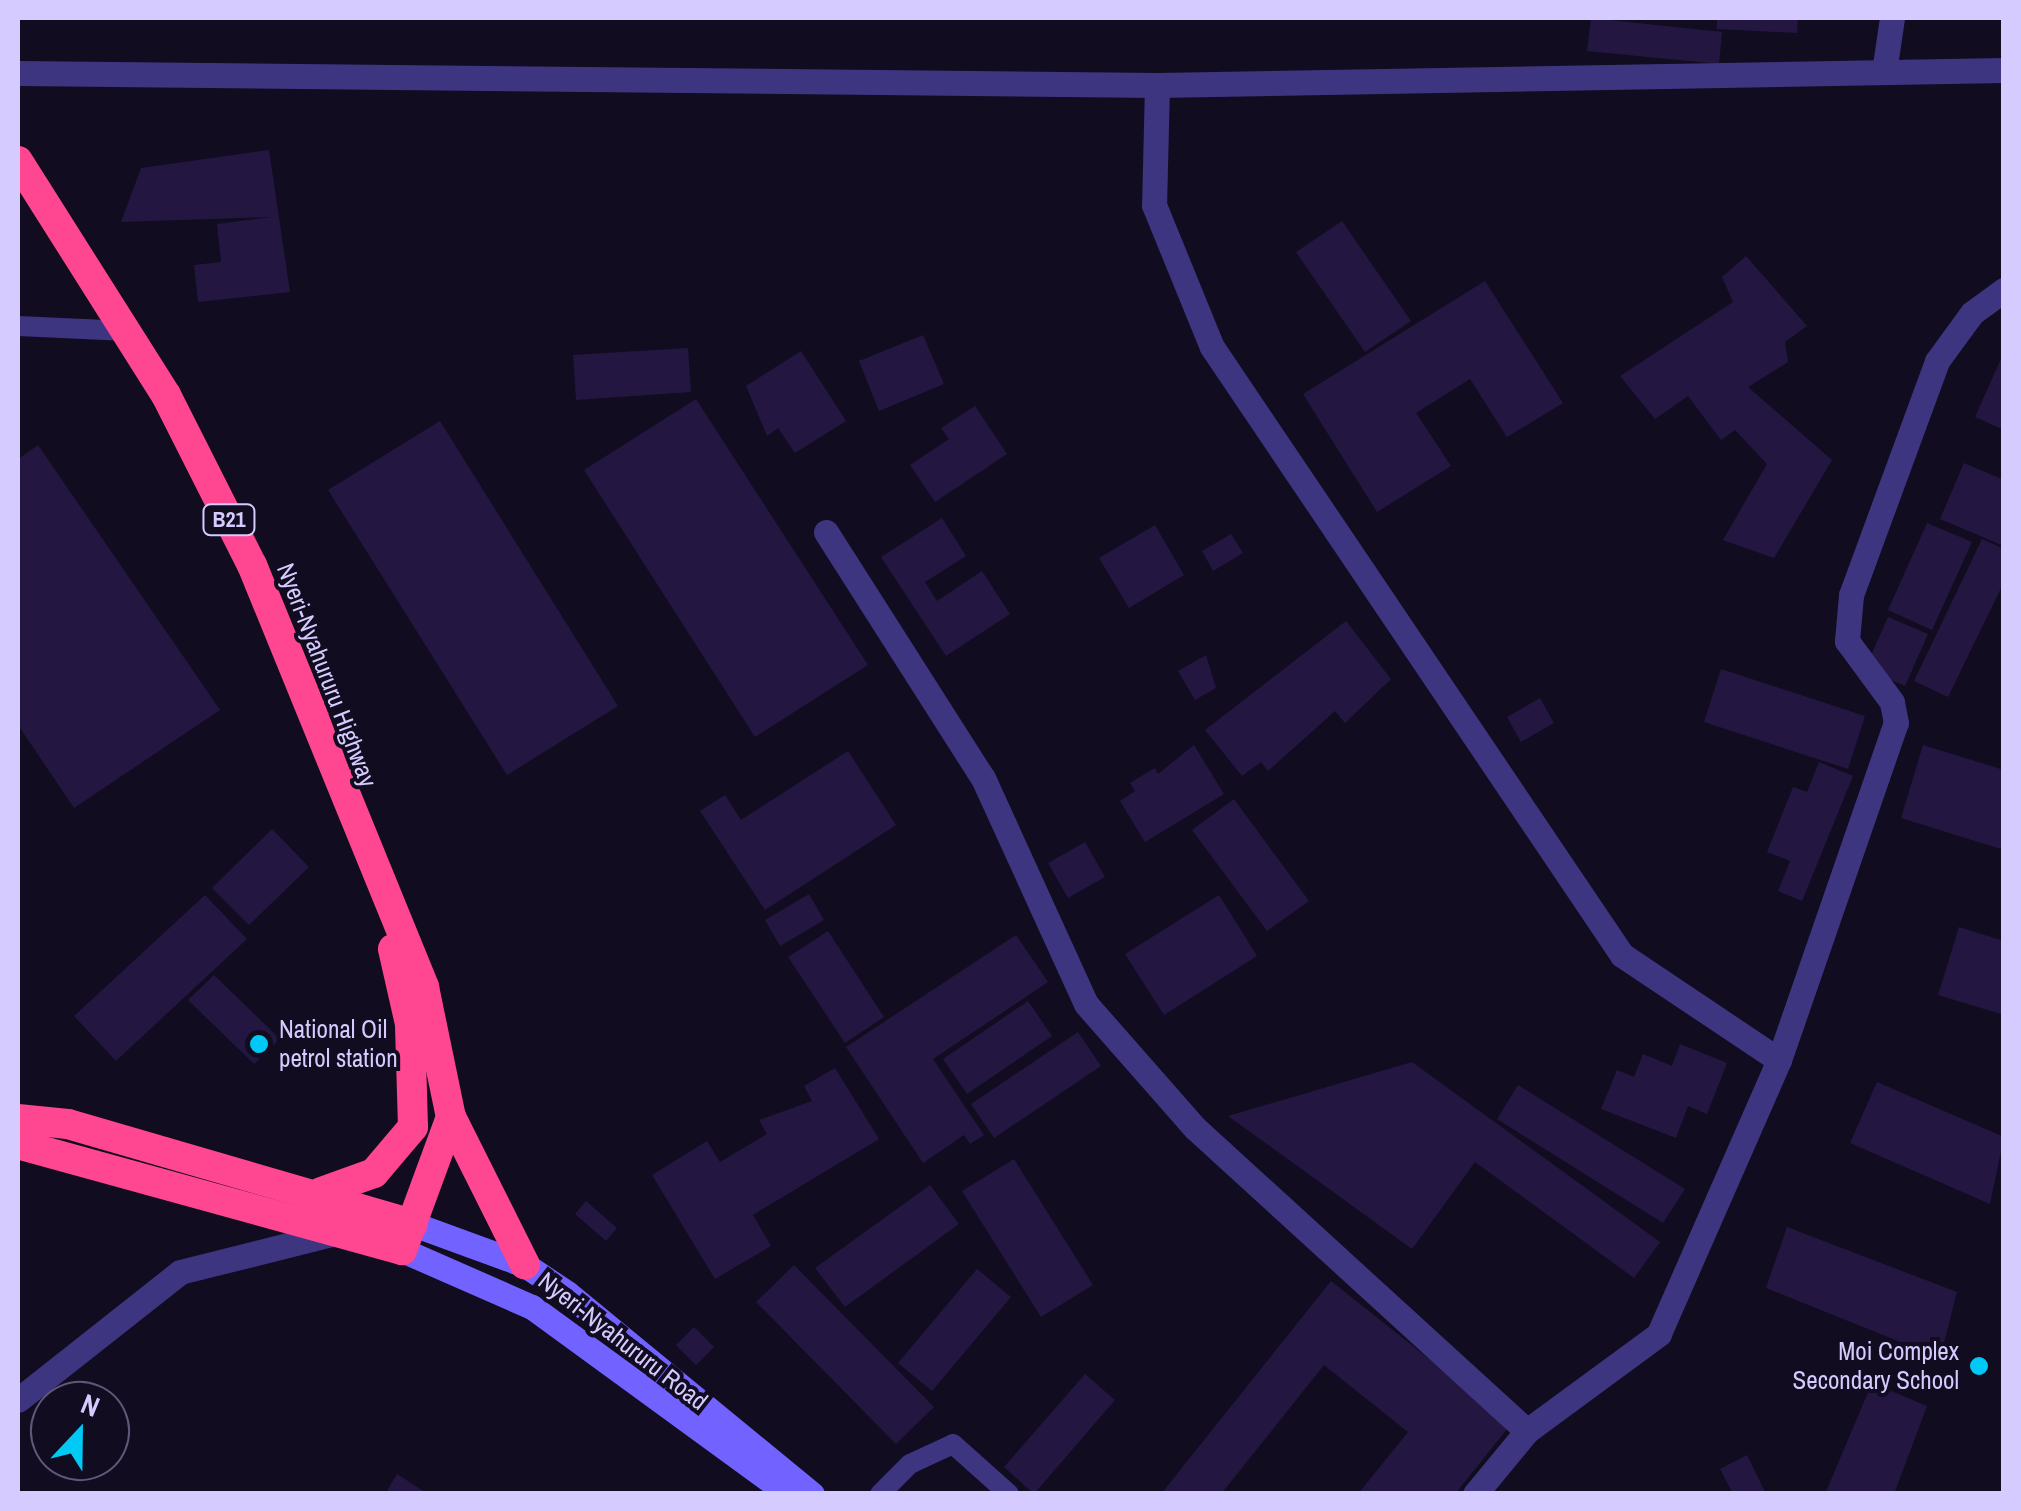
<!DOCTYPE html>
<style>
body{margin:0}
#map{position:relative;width:2021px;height:1511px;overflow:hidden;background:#110c20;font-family:"Archivo Narrow",sans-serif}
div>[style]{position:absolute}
.building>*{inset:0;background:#231741}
.lane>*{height:20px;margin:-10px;padding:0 10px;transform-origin:10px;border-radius:10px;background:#3e3581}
.street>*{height:25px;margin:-12.5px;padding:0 12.5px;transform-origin:12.5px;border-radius:12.5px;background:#3e3581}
.secondary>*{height:25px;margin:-12.5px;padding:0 12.5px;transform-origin:12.5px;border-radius:12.5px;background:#7262ff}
.highway>*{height:30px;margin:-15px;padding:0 15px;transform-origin:15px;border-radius:15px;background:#ff4690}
.dots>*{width:28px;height:28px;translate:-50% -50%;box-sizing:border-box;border:5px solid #110c20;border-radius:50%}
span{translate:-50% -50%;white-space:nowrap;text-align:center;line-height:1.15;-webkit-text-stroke:8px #110c20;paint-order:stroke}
.shield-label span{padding:2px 8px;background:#110c20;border:2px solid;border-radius:8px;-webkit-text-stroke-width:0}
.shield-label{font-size:22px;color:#d5cbff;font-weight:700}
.street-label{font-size:25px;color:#d5cbff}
.poi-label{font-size:25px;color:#d5cbff}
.left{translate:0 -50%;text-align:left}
.right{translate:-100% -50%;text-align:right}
.frame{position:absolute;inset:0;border:20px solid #d5cbff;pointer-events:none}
.north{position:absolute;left:30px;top:1381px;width:100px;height:100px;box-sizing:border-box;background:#110c20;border:2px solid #5f5879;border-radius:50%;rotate:22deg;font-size:28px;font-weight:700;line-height:40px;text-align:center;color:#d5cbff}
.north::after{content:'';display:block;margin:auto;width:35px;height:45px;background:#00c9f6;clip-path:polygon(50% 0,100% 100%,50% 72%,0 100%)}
</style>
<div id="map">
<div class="building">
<div style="clip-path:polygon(1591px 18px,1722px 32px,1719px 64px,1587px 51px)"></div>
<div style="clip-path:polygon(1717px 18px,1798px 18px,1797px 33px,1717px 29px)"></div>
<div style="clip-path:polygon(269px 150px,290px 292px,198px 302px,194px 265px,221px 262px,217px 224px,272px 217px,121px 222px,141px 168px)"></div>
<div style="clip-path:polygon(1342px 221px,1411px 321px,1365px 352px,1296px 252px)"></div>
<div style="clip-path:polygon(1746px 256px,1807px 326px,1785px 342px,1788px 362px,1748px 387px,1832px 460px,1774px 558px,1723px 540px,1767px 464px,1735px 430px,1721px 440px,1688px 396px,1655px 419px,1620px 376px,1733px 302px,1722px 277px)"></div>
<div style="clip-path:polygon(1485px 281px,1563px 403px,1507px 437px,1470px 379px,1416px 413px,1451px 466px,1377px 512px,1303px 394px)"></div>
<div style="clip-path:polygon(923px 335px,944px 384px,879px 411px,859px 361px)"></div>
<div style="clip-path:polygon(688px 348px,691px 392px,576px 400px,573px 355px)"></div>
<div style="clip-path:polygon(801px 351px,846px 421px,795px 453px,778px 428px,767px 436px,746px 386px)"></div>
<div style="clip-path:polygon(2004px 352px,2004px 430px,1975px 417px)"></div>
<div style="clip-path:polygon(696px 399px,868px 665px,755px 737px,584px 470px)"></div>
<div style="clip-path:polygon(975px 406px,1007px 454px,935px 502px,910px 465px,949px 439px,941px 428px)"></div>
<div style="clip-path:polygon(440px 421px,618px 706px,507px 775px,328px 490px)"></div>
<div style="clip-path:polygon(38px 445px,220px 710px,74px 808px,18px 725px,18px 459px)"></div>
<div style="clip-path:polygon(1964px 463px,2004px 480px,2004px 546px,1940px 519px)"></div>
<div style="clip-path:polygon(942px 518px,966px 556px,925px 582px,937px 601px,982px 571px,1010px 614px,946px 656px,881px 557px)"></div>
<div style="clip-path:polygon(1927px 523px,1972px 542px,1932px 630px,1888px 610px)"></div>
<div style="clip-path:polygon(1155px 525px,1184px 575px,1129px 608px,1099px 558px)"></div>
<div style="clip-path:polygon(1231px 534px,1243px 553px,1213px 571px,1202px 551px)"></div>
<div style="clip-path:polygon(1982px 539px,2004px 549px,2004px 582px,1948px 697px,1914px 681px)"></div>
<div style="clip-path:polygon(1888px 617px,1928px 634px,1905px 686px,1865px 669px)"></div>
<div style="clip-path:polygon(1346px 621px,1391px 679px,1345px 723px,1335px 711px,1268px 771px,1261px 762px,1242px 776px,1205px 730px)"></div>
<div style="clip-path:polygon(1206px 655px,1216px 688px,1195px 700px,1178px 671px)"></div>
<div style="clip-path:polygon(1721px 669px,1865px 716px,1848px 769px,1704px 722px)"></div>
<div style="clip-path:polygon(1540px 698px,1554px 723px,1521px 742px,1507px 717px)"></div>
<div style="clip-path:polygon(1194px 745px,1224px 794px,1145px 842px,1120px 801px,1135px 791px,1130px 783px,1155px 768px,1158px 774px)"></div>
<div style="clip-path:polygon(1923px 745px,2004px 770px,2004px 850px,1901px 818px)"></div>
<div style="clip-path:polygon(848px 751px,896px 825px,765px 910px,700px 811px,725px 795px,741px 820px)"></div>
<div style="clip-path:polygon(1819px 762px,1853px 776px,1802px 901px,1778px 891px,1790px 861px,1767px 852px,1793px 787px,1807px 792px)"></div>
<div style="clip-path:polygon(1234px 799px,1309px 901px,1267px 931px,1192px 830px)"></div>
<div style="clip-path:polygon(272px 829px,309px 867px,249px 925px,212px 888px)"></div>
<div style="clip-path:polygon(1085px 842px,1105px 877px,1068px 898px,1048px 863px)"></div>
<div style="clip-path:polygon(809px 894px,824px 920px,780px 946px,765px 920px)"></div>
<div style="clip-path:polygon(205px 895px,247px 939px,116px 1061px,74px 1016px)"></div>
<div style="clip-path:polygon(1219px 895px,1257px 956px,1164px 1015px,1125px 954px)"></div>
<div style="clip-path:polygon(1959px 927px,2004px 941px,2004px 1015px,1938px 995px)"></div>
<div style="clip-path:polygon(828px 931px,884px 1017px,845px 1043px,788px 957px)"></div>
<div style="clip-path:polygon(1016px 935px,1048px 982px,933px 1059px,984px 1135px,970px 1144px,964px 1135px,923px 1163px,846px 1047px)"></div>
<div style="clip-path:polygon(214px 975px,280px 1039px,254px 1064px,188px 1000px)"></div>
<div style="clip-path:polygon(1028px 1001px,1052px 1036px,967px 1094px,943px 1059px)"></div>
<div style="clip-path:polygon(1078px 1032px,1101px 1066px,994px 1138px,971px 1104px)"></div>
<div style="clip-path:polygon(1680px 1044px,1727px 1063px,1707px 1114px,1688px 1106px,1676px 1138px,1601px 1109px,1617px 1070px,1634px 1077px,1643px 1054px,1672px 1066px)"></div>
<div style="clip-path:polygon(1412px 1062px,1660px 1242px,1634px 1278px,1475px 1162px,1412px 1249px,1228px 1116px)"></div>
<div style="clip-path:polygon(835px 1068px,879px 1139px,753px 1215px,771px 1246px,715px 1279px,652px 1175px,707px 1141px,720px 1162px,767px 1134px,759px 1120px,812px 1101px,804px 1086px)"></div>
<div style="clip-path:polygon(1877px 1082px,2004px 1137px,1990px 1204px,1850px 1143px)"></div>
<div style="clip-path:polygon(1518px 1085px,1685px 1189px,1663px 1223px,1497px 1119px)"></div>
<div style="clip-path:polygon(1014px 1159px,1093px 1285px,1041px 1317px,962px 1191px)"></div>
<div style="clip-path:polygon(930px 1185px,959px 1224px,845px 1307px,815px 1268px)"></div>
<div style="clip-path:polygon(586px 1201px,617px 1228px,606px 1241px,575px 1214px)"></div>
<div style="clip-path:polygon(1787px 1227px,1957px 1292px,1940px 1358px,1766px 1288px)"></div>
<div style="clip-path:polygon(794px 1265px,934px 1407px,896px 1444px,756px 1302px)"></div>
<div style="clip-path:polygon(977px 1269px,1011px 1297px,932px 1391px,898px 1363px)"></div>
<div style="clip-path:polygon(1331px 1281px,1511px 1424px,1455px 1494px,1358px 1494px,1408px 1432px,1324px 1365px,1221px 1494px,1161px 1494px)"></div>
<div style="clip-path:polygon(694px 1327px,714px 1347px,696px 1365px,676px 1345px)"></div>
<div style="clip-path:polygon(1085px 1374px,1115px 1400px,1034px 1494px,1004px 1467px)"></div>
<div style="clip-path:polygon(1872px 1383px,1927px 1406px,1894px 1494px,1825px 1494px)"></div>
<div style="clip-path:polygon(1747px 1455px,1766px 1494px,1733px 1494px,1720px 1469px)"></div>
<div style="clip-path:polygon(397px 1474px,428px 1494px,385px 1494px)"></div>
</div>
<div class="lane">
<div style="left:18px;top:326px;width:109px;rotate:2.6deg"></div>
<div style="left:880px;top:1494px;width:42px;rotate:-45deg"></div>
<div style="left:910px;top:1464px;width:47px;rotate:-24.9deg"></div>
<div style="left:953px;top:1444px;width:75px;rotate:41.8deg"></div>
</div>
<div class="street">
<div style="left:1884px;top:72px;width:55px;rotate:-81.6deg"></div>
<div style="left:18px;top:73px;width:1139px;rotate:0.6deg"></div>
<div style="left:1157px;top:85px;width:847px;rotate:-1.01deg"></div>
<div style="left:1157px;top:85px;width:120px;rotate:91.4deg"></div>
<div style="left:1154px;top:205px;width:153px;rotate:67.8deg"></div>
<div style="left:1212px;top:347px;width:733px;rotate:56.01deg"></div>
<div style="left:1622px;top:955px;width:189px;rotate:33.8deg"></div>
<div style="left:1779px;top:1060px;width:299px;rotate:113.7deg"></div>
<div style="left:1659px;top:1334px;width:164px;rotate:143.7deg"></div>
<div style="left:1527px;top:1431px;width:82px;rotate:129.5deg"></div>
<div style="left:826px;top:532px;width:292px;rotate:57.5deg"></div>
<div style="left:983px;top:778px;width:248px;rotate:65.5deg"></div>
<div style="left:1086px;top:1004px;width:165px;rotate:48.7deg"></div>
<div style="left:1195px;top:1128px;width:449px;rotate:42.4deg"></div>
<div style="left:1779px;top:1060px;width:357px;rotate:-70.9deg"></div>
<div style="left:1896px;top:723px;width:21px;rotate:-101deg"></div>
<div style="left:1892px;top:702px;width:76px;rotate:-126.4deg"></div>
<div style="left:1847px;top:641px;width:46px;rotate:-85deg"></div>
<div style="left:1851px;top:595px;width:249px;rotate:-69.8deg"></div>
<div style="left:1937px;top:361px;width:59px;rotate:-53.9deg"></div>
<div style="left:1972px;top:313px;width:39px;rotate:-36deg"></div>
<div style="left:18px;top:1400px;width:206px;rotate:-38.3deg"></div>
<div style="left:180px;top:1272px;width:168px;rotate:-14.1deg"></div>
</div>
<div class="secondary">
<div style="left:413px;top:1224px;width:119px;rotate:20.1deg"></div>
<div style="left:525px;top:1265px;width:50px;rotate:33.7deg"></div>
<div style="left:567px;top:1293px;width:317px;rotate:39.4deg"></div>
<div style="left:402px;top:1250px;width:142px;rotate:23.7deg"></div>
<div style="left:532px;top:1307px;width:317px;rotate:36.1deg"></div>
</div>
<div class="highway">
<div style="left:18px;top:161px;width:277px;rotate:57.7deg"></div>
<div style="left:166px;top:395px;width:191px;rotate:63.2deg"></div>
<div style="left:252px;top:565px;width:456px;rotate:67.8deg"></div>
<div style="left:424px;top:987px;width:133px;rotate:78.3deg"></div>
<div style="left:451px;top:1117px;width:142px;rotate:110.2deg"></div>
<div style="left:402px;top:1250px;width:398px;rotate:-164.6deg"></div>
<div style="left:451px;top:1117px;width:165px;rotate:63.4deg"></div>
<div style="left:18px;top:1119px;width:50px;rotate:5.7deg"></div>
<div style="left:68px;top:1124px;width:359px;rotate:16.2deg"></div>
<div style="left:321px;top:1192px;width:56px;rotate:-19.7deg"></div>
<div style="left:374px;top:1173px;width:60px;rotate:-49.7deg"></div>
<div style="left:413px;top:1127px;width:103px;rotate:-91.7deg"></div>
<div style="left:410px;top:1024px;width:77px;rotate:-102.8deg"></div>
</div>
<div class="dots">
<div style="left:259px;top:1044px;background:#00c9f6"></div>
<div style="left:1979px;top:1366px;background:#00c9f6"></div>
</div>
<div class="shield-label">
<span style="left:229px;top:520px">B21</span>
</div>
<div class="street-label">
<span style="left:327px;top:675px;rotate:69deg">Nyeri-Nyahururu Highway</span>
<span style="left:623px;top:1341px;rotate:38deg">Nyeri-Nyahururu Road</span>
</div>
<div class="poi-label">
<span class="left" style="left:279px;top:1044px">National Oil<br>petrol station</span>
<span class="right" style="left:1959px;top:1366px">Moi Complex<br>Secondary School</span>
</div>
<div class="frame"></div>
<div class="north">N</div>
</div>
